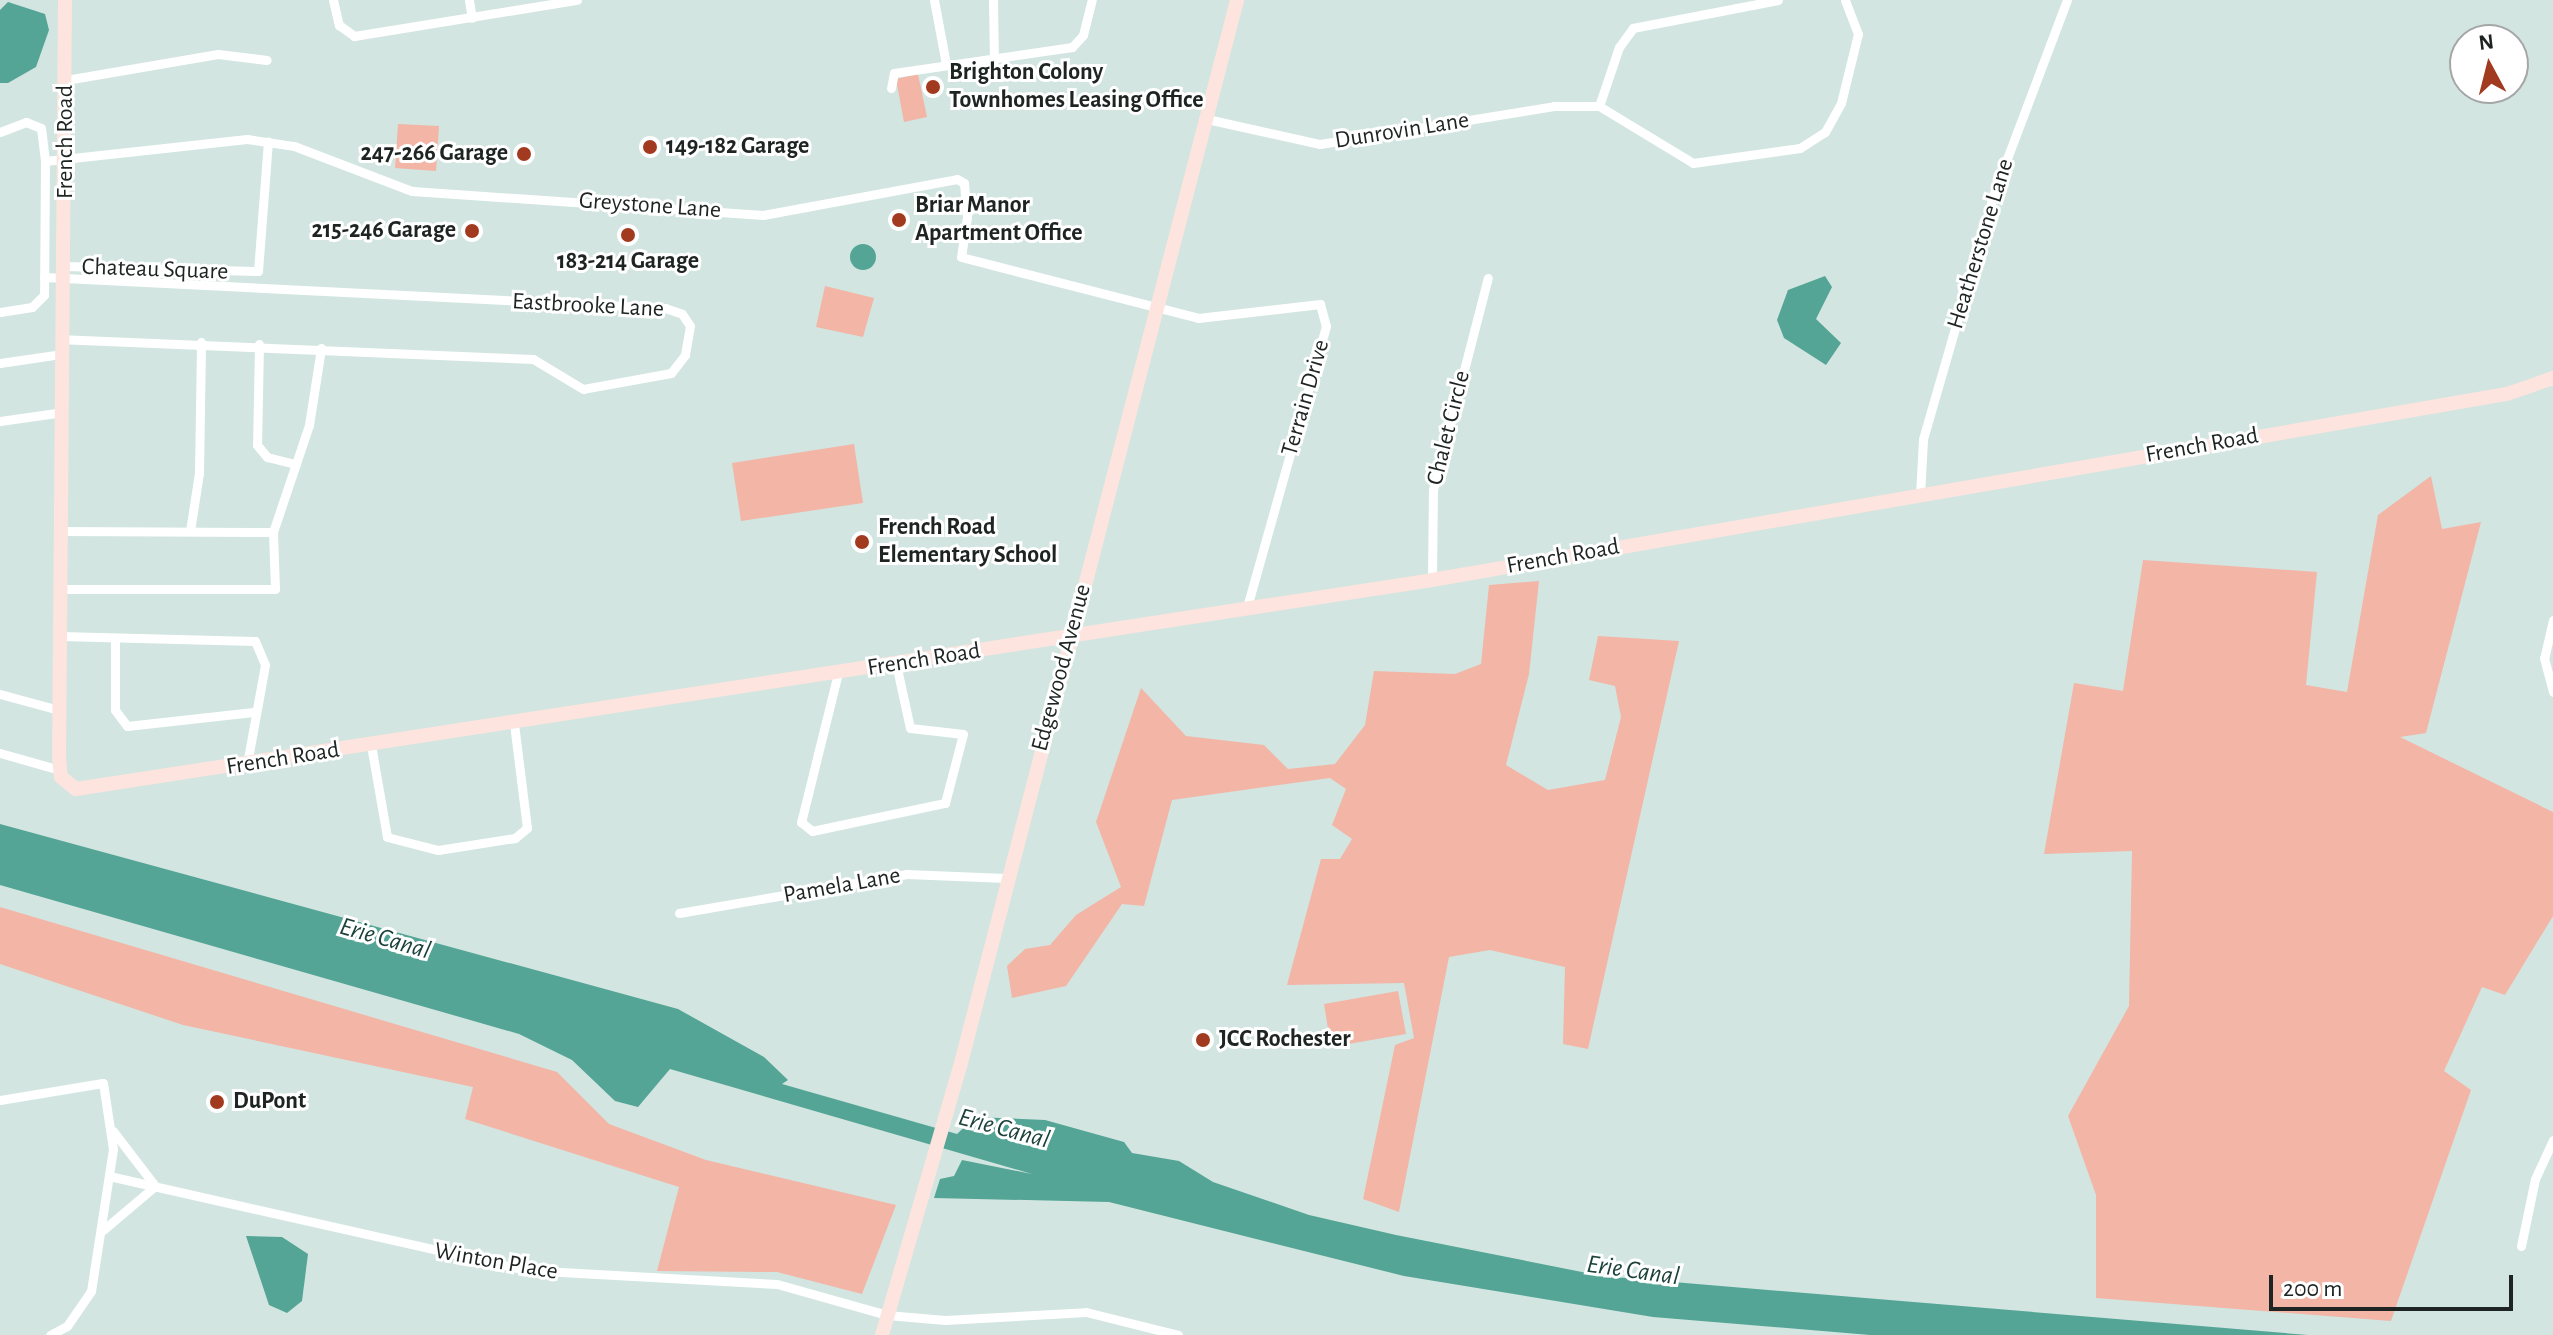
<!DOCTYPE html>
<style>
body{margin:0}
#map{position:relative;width:2553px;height:1335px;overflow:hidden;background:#d2e5e1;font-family:"Alegreya Sans",sans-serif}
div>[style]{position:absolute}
.green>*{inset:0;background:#f3b5a6}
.water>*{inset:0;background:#54a595}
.round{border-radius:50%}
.street>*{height:9px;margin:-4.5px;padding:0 4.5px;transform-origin:4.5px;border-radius:4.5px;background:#fff}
.secondary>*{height:14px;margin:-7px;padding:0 7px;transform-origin:7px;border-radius:7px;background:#fde4de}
.dots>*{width:22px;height:22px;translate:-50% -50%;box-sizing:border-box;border:4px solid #fff;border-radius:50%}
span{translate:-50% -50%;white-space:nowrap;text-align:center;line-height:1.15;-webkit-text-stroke:6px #fff;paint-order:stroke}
.poi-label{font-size:24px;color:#1d2422;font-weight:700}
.left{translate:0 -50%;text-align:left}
.right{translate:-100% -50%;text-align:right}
.street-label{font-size:24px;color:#1d2422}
.water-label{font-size:26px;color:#1c423b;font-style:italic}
.north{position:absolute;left:2449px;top:24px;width:80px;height:80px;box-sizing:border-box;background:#fff;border:2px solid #a5a7a7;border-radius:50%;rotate:353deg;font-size:22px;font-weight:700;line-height:32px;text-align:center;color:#1d2422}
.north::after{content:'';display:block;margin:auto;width:28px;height:36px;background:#a23a20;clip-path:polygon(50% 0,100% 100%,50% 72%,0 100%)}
.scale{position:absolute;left:2269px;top:1275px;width:244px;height:36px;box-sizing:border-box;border:4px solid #1d2422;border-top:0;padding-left:10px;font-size:24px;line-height:28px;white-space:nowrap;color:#1d2422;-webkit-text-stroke:6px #fff;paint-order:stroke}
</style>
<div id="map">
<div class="green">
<div style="clip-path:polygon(918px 74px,927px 117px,904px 122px,896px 79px)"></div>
<div style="clip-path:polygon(398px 124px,439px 126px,436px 171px,395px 168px)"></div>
<div style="clip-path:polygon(825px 286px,874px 298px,863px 337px,816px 327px)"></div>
<div style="clip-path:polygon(854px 444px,863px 503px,741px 521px,732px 463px)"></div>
<div style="clip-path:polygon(2431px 476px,2442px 529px,2481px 522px,2426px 733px,2400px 737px,2553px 812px,2553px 916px,2505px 995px,2482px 987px,2444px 1071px,2471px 1090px,2391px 1321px,2096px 1298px,2096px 1195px,2068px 1116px,2129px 1006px,2132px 851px,2044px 854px,2074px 683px,2123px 691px,2143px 560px,2317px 572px,2306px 685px,2347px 692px,2378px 515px)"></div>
<div style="clip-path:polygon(1539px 581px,1529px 674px,1506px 765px,1548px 790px,1605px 780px,1621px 717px,1615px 686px,1589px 680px,1598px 636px,1679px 641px,1588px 1049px,1563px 1044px,1565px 967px,1490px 950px,1449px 957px,1399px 1212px,1363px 1199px,1395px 1045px,1414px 1038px,1404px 983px,1287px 985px,1321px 859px,1340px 859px,1352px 839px,1332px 825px,1346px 789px,1330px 778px,1172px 800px,1144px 906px,1122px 904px,1066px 986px,1012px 998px,1007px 966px,1025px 949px,1050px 945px,1076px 915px,1121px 887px,1096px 822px,1141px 688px,1186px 736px,1264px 745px,1288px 769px,1335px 764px,1365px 725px,1374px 671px,1455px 674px,1481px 664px,1489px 585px)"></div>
<div style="clip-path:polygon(0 907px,557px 1072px,609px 1124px,706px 1160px,896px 1205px,862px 1294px,777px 1272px,657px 1271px,679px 1187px,465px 1119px,473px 1087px,183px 1025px,0 964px)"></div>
<div style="clip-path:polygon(1398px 991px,1406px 1034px,1331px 1047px,1324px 1004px)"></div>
</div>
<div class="water">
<div style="clip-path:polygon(8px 2px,45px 14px,49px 30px,36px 67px,8px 83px,0 83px,0 10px)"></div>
<div class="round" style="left:850px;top:244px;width:26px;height:26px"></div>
<div style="clip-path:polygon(1825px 276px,1832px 287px,1816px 319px,1841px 343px,1826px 365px,1784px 338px,1777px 320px,1788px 290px)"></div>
<div style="clip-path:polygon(0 824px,678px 1009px,764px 1057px,788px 1080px,782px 1084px,957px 1134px,975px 1117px,1045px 1120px,1124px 1142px,1132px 1153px,1179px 1161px,1213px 1182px,1309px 1215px,1396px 1235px,1602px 1276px,2308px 1335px,1870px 1335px,1653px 1317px,1404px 1276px,1109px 1202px,934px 1198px,940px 1179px,954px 1176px,962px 1160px,1032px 1174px,670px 1069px,638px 1107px,615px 1101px,572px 1060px,519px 1034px,0 885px)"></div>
<div style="clip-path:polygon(246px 1236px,282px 1237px,308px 1254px,302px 1301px,287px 1313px,269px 1305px)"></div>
</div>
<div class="street">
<div style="left:333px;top:0;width:26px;rotate:77deg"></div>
<div style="left:339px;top:25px;width:19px;rotate:36deg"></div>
<div style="left:354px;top:36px;width:226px;rotate:-9.2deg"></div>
<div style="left:469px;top:0;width:18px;rotate:81deg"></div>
<div style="left:934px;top:0;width:65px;rotate:79.4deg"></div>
<div style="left:993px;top:0;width:61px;rotate:89.1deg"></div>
<div style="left:1778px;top:0;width:148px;rotate:169.1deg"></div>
<div style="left:1633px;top:28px;width:24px;rotate:126deg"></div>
<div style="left:1619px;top:47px;width:62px;rotate:108.7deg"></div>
<div style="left:1599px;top:106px;width:110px;rotate:31.2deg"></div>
<div style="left:1693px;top:163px;width:108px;rotate:-8deg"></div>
<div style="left:1800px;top:148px;width:30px;rotate:-33deg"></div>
<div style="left:1825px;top:132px;width:33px;rotate:-61deg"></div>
<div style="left:1841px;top:103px;width:71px;rotate:-76.2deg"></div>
<div style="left:1858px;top:34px;width:36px;rotate:-111deg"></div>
<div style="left:66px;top:80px;width:154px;rotate:-9.7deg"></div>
<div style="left:218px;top:54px;width:49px;rotate:7deg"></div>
<div style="left:891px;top:88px;width:15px;rotate:-79deg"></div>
<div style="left:894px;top:73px;width:180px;rotate:-8.3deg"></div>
<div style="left:1072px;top:47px;width:16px;rotate:-47deg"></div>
<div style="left:1083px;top:35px;width:36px;rotate:-76deg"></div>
<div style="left:1207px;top:119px;width:116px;rotate:12.5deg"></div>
<div style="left:1320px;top:144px;width:237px;rotate:-9.2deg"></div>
<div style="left:1554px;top:106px;width:45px"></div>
<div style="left:0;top:132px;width:28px;rotate:-21deg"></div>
<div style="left:26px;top:122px;width:16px;rotate:22deg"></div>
<div style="left:41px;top:128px;width:33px;rotate:83deg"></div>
<div style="left:45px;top:161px;width:134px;rotate:90.4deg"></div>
<div style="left:44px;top:295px;width:17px;rotate:135deg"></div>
<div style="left:32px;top:307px;width:32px;rotate:171deg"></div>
<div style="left:45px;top:161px;width:203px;rotate:-6.2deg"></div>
<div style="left:247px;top:139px;width:48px;rotate:8.5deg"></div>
<div style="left:294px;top:146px;width:126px;rotate:20.9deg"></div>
<div style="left:412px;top:191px;width:352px;rotate:3.9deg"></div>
<div style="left:763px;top:215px;width:197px;rotate:-10.5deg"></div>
<div style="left:957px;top:179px;width:8px;rotate:30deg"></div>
<div style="left:964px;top:183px;width:34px;rotate:85deg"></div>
<div style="left:967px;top:217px;width:40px;rotate:98.5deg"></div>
<div style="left:961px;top:257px;width:245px;rotate:14.4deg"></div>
<div style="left:1198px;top:318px;width:123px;rotate:-6.5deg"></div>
<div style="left:1320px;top:304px;width:23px;rotate:75deg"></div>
<div style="left:1326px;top:326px;width:295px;rotate:105.7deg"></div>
<div style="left:64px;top:266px;width:194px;rotate:1.5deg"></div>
<div style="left:258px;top:271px;width:130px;rotate:-85.6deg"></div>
<div style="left:44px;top:277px;width:622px;rotate:2.86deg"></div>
<div style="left:665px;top:308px;width:18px;rotate:19deg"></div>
<div style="left:682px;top:314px;width:14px;rotate:56deg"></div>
<div style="left:690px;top:326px;width:29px;rotate:100deg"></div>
<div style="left:685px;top:355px;width:23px;rotate:128deg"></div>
<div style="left:671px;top:373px;width:89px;rotate:169.7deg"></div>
<div style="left:583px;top:389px;width:58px;rotate:-149deg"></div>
<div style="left:533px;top:359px;width:470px;rotate:-177.6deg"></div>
<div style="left:259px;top:344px;width:101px;rotate:91.1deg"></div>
<div style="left:257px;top:445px;width:16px;rotate:50deg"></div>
<div style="left:267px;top:457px;width:30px;rotate:14deg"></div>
<div style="left:0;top:363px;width:63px;rotate:-8.3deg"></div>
<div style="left:0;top:421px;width:64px;rotate:-8.1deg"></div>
<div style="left:1920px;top:495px;width:56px;rotate:-86.9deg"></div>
<div style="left:1923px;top:439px;width:256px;rotate:-73.9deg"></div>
<div style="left:1994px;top:193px;width:206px;rotate:-69.3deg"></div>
<div style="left:61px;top:531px;width:212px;rotate:0.3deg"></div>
<div style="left:190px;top:531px;width:59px;rotate:-81.2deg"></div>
<div style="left:199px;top:473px;width:131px;rotate:-89.1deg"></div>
<div style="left:1432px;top:580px;width:90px;rotate:-89.4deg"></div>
<div style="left:1433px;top:490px;width:219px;rotate:-75.5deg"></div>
<div style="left:61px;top:589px;width:214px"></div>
<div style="left:275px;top:589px;width:57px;rotate:-92deg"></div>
<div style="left:273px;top:532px;width:113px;rotate:-71.4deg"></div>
<div style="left:309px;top:425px;width:78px;rotate:-81.1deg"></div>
<div style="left:2553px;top:620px;width:39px;rotate:103deg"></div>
<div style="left:2544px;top:658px;width:35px;rotate:75deg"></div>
<div style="left:60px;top:636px;width:195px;rotate:1.5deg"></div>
<div style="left:255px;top:641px;width:26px;rotate:67deg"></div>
<div style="left:265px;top:665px;width:101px;rotate:100.3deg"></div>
<div style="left:115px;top:638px;width:72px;rotate:90deg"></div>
<div style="left:115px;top:710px;width:20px;rotate:53deg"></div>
<div style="left:127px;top:726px;width:127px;rotate:-6.3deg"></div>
<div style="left:838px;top:673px;width:154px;rotate:103.9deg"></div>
<div style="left:801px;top:822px;width:14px;rotate:39deg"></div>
<div style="left:812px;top:831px;width:136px;rotate:-11.9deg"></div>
<div style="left:945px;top:803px;width:71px;rotate:-75.4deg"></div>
<div style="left:963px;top:734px;width:53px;rotate:-173.5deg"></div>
<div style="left:910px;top:728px;width:66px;rotate:-102.3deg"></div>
<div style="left:0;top:694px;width:61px;rotate:15.2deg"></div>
<div style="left:371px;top:745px;width:93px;rotate:80.1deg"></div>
<div style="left:387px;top:837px;width:53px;rotate:14.3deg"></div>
<div style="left:438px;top:850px;width:78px;rotate:-8.9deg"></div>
<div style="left:515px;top:838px;width:16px;rotate:-40deg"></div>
<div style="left:527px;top:828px;width:106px;rotate:-97.1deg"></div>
<div style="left:0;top:753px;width:62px;rotate:15.8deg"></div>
<div style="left:679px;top:913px;width:230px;rotate:-9.7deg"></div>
<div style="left:906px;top:874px;width:100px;rotate:2.3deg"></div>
<div style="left:0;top:1100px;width:104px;rotate:-9.4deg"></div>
<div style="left:103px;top:1083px;width:67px;rotate:81.4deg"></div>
<div style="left:113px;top:1149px;width:144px;rotate:98.8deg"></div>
<div style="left:91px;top:1291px;width:42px;rotate:124.4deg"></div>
<div style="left:67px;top:1326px;width:19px;rotate:152deg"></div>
<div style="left:113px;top:1131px;width:69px;rotate:52.6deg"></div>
<div style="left:109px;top:1176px;width:426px;rotate:12.7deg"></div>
<div style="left:525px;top:1270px;width:252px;rotate:3.2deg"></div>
<div style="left:777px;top:1284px;width:114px;rotate:15.7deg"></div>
<div style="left:887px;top:1315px;width:58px;rotate:4.9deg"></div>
<div style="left:945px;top:1320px;width:141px;rotate:-3.2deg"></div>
<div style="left:1086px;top:1312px;width:95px;rotate:14deg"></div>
<div style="left:103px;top:1230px;width:68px;rotate:-40.2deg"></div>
<div style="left:2521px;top:1246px;width:68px;rotate:-78.2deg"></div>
<div style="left:2535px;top:1179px;width:43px;rotate:-65.2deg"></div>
</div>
<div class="secondary">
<div style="left:65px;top:0;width:756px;rotate:90.45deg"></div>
<div style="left:59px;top:756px;width:21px;rotate:85deg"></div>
<div style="left:61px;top:777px;width:19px;rotate:39deg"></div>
<div style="left:76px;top:789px;width:1372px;rotate:-8.76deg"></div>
<div style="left:1432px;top:580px;width:1091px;rotate:-9.82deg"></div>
<div style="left:2507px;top:394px;width:49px;rotate:-19.2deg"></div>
<div style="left:882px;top:1335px;width:283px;rotate:-73.8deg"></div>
<div style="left:961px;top:1063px;width:1098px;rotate:-75.44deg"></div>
</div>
<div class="dots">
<div style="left:933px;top:87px;background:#a23a20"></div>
<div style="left:650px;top:147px;background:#a23a20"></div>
<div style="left:524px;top:154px;background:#a23a20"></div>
<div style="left:899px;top:220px;background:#a23a20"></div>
<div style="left:472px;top:231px;background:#a23a20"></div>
<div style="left:628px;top:235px;background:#a23a20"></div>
<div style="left:862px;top:542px;background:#a23a20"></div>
<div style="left:1203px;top:1040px;background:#a23a20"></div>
<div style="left:217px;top:1102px;background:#a23a20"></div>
</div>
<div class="poi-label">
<span class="left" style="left:949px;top:87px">Brighton Colony<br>Townhomes Leasing Office</span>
<span class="left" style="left:666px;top:147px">149-182 Garage</span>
<span class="right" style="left:508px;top:154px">247-266 Garage</span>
<span class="left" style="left:915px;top:220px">Briar Manor<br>Apartment Office</span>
<span class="right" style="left:456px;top:231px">215-246 Garage</span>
<span style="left:628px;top:262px">183-214 Garage</span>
<span class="left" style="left:878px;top:542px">French Road<br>Elementary School</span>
<span class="left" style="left:1219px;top:1040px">JCC Rochester</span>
<span class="left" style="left:233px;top:1102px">DuPont</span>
</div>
<div class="street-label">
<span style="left:1402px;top:131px;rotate:-9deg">Dunrovin Lane</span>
<span style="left:66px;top:142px;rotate:-90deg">French Road</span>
<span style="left:650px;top:206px;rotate:4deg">Greystone Lane</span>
<span style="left:1981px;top:244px;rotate:-73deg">Heatherstone Lane</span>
<span style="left:155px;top:270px;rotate:2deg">Chateau Square</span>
<span style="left:588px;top:306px;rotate:3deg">Eastbrooke Lane</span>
<span style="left:1306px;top:398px;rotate:-74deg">Terrain Drive</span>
<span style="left:1449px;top:428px;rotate:-76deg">Chalet Circle</span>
<span style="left:2202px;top:446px;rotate:-10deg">French Road</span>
<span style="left:1563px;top:557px;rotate:-10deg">French Road</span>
<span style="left:924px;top:660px;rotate:-9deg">French Road</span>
<span style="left:1062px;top:668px;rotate:-75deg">Edgewood Avenue</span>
<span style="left:283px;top:759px;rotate:-9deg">French Road</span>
<span style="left:842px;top:886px;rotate:-10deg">Pamela Lane</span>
<span style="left:496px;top:1262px;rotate:10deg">Winton Place</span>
</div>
<div class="water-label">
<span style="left:385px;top:939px;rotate:16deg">Erie Canal</span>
<span style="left:1004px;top:1129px;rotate:15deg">Erie Canal</span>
<span style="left:1633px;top:1271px;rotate:8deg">Erie Canal</span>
</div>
<div class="north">N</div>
<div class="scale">200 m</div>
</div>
